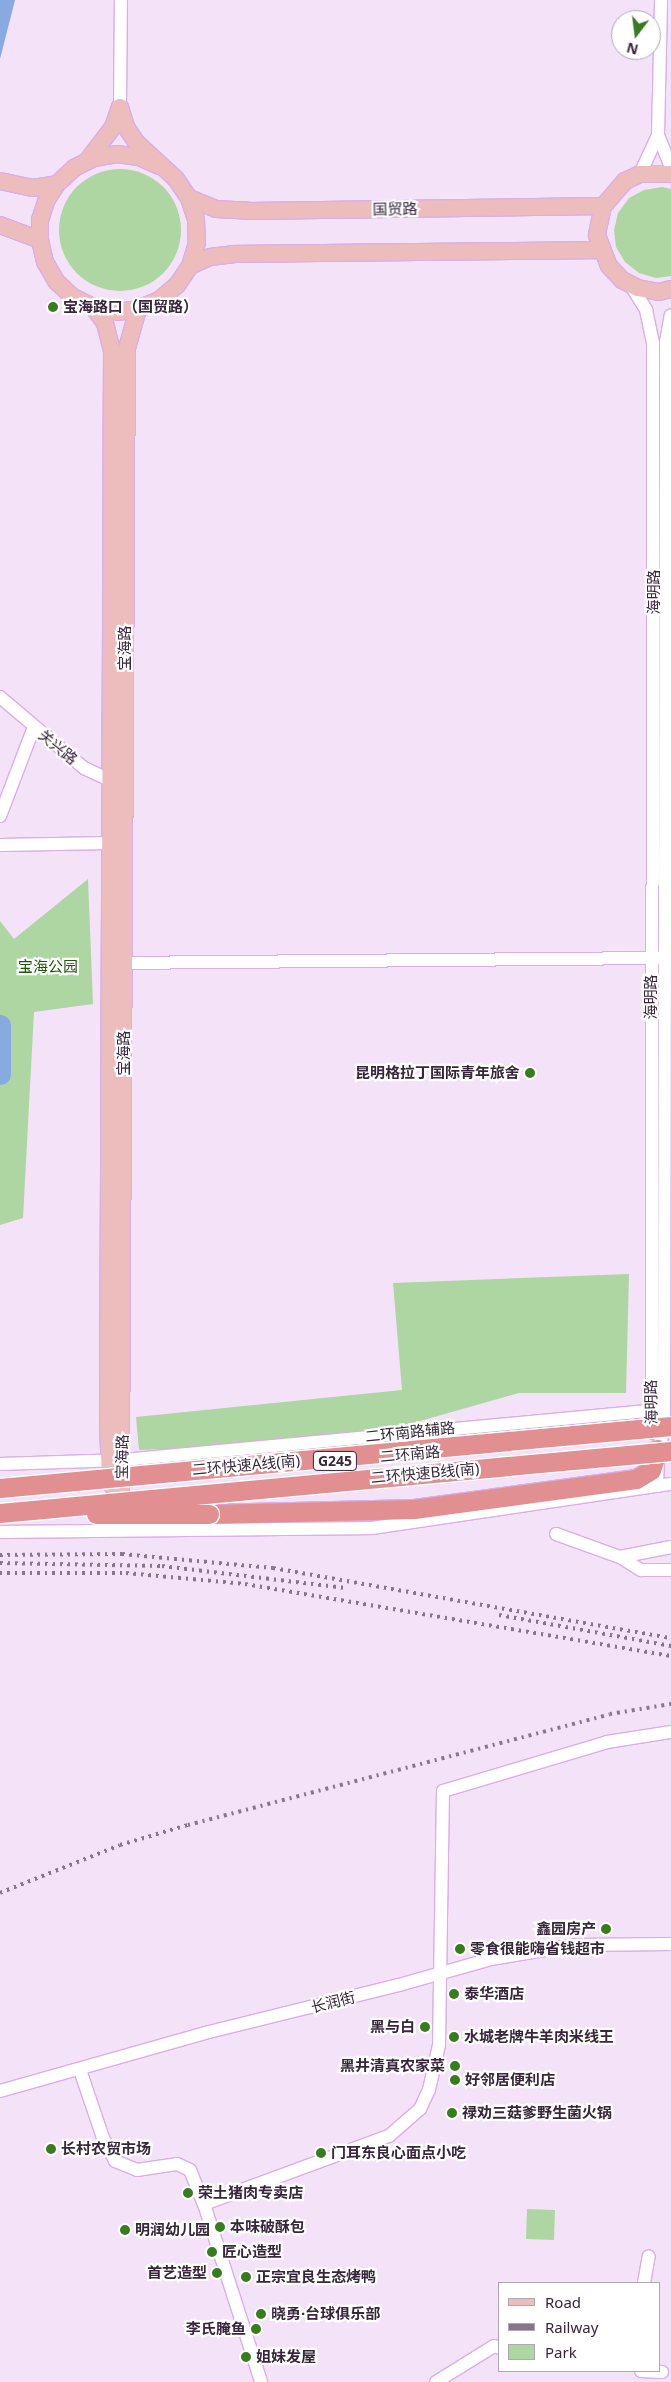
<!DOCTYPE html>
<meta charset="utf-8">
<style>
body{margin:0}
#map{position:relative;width:671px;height:2382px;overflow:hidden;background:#f4e2f9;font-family:"Noto Sans","Noto Sans SC",sans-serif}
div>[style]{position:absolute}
.green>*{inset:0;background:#aed6a2}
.round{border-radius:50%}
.water>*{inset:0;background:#87aae0}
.river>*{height:21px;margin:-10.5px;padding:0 10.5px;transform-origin:10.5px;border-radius:10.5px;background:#87aae0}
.roads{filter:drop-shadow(1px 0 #daaee7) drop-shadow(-1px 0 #daaee7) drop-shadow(0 1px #daaee7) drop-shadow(0 -1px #daaee7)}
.minor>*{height:12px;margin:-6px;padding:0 6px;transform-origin:6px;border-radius:6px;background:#fff}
.major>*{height:16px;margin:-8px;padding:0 8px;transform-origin:8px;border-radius:8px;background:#edbcbd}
.highway>*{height:19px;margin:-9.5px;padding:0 9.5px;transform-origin:9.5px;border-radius:9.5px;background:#e18f91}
.rail>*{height:4px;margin-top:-2px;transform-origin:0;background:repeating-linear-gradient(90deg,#86758b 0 2.5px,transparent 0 7.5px)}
.bridges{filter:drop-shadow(1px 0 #fff) drop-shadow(-1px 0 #fff) drop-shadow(0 1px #fff) drop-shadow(0 -1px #fff)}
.highway-bridge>*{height:19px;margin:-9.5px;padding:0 9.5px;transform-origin:9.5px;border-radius:9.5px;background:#e18f91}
.dots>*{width:14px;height:14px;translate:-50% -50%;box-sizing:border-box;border:2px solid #fff;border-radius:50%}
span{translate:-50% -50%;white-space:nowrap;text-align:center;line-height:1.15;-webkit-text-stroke:4.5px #fff;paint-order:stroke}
.shield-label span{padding:1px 4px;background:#fff;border:1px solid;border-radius:4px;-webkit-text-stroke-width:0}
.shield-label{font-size:14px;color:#37263c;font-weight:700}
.street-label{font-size:15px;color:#37263c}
.poi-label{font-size:15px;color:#37263c;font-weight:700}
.left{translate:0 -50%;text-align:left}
.right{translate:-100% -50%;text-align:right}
.park-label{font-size:15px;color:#21560a}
.legend{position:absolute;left:498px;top:2282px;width:162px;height:90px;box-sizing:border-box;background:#fff;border:1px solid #afa8b1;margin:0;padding:6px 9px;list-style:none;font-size:15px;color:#37263c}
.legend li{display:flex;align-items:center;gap:10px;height:25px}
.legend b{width:25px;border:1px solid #afa8b1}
.north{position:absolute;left:611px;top:10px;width:50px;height:50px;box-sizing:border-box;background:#fff;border:1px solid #afa8b1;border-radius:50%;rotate:195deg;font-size:14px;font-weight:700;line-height:20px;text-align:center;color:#37263c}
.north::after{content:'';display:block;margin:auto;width:18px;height:22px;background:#387c1e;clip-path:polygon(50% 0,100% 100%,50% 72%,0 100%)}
</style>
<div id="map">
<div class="green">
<div class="round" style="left:59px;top:169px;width:122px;height:122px"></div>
<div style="clip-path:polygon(662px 187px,671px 189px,671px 276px,656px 278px,639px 273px,625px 262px,616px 247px,614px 230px,618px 213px,629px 198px,644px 190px)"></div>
<div style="clip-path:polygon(88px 879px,93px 1004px,34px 1012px,23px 1218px,0 1225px,0 921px,14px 939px)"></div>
<div style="clip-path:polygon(629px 1274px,626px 1393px,519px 1393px,413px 1423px,275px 1445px,139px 1450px,136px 1417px,402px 1390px,393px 1283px)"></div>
<div style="clip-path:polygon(527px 2209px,555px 2210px,554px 2240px,526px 2239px)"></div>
</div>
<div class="water">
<div style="clip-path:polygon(0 0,15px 0,0 59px)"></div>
</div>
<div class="river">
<div style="left:0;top:1025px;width:49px;rotate:90deg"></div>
</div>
<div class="roads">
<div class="minor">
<div style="left:120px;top:107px;width:107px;rotate:-89.5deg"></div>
<div style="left:658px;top:135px;width:35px;rotate:68deg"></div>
<div style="left:640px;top:174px;width:43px;rotate:-65.2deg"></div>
<div style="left:658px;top:135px;width:135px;rotate:-88.7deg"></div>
<div style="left:630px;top:284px;width:31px;rotate:58deg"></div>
<div style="left:646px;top:310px;width:34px;rotate:78deg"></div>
<div style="left:653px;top:343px;width:1090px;rotate:90.05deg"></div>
<div style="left:0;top:697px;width:110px;rotate:40.2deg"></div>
<div style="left:84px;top:768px;width:38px;rotate:25deg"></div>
<div style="left:0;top:816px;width:95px;rotate:-69.1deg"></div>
<div style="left:0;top:845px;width:110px;rotate:-1deg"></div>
<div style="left:117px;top:963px;width:542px;rotate:-0.53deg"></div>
<div style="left:0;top:1464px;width:123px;rotate:-1.9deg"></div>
<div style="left:123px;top:1460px;width:537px;rotate:-5.34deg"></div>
<div style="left:657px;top:1486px;width:37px;rotate:-88deg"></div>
<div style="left:658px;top:1449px;width:19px;rotate:-72deg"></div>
<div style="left:664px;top:1431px;width:1089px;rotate:-89.89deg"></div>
<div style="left:666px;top:342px;width:27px;rotate:-80deg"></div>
<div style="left:0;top:1532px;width:372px;rotate:-0.6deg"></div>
<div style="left:372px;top:1528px;width:302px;rotate:-8.4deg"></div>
<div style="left:556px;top:1534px;width:68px;rotate:19.8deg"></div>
<div style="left:620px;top:1557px;width:25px;rotate:32deg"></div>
<div style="left:641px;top:1570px;width:30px"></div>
<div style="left:620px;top:1557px;width:52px;rotate:-11.1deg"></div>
<div style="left:80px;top:2070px;width:72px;rotate:71.3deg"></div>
<div style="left:103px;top:2138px;width:26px;rotate:62deg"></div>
<div style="left:115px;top:2161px;width:24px;rotate:22deg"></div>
<div style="left:137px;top:2170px;width:40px;rotate:-8.5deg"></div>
<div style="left:177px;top:2164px;width:14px;rotate:25deg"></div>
<div style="left:190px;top:2170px;width:37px;rotate:68deg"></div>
<div style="left:204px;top:2204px;width:187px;rotate:72.2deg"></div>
<div style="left:0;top:2091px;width:217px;rotate:-15.8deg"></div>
<div style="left:209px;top:2032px;width:196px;rotate:-13.9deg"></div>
<div style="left:399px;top:1985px;width:96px;rotate:-15.8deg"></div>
<div style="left:491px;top:1959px;width:86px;rotate:-9.4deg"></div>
<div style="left:576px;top:1945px;width:95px;rotate:-0.6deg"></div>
<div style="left:204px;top:2204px;width:197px;rotate:-20.2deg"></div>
<div style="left:389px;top:2136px;width:41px;rotate:-41.1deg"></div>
<div style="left:420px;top:2109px;width:21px;rotate:-65deg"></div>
<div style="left:429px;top:2090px;width:46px;rotate:-77.5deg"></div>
<div style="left:439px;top:2045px;width:254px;rotate:-89.1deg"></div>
<div style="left:443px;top:1791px;width:171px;rotate:-16.6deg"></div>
<div style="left:607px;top:1742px;width:65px;rotate:-8.9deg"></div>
<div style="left:644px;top:2283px;width:27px;rotate:-80deg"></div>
<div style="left:641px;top:2371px;width:21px;rotate:3deg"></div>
<div style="left:436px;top:2382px;width:68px;rotate:-31.8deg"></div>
<div style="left:494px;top:2346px;width:6px;rotate:18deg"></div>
</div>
<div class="major">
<div style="left:120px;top:107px;width:21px;rotate:73deg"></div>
<div style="left:126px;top:127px;width:18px;rotate:56deg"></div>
<div style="left:136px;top:142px;width:54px;rotate:42.8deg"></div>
<div style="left:176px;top:179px;width:23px;rotate:56deg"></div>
<div style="left:189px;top:198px;width:23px;rotate:72deg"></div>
<div style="left:196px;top:220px;width:23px;rotate:88deg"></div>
<div style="left:197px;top:243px;width:24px;rotate:107deg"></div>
<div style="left:190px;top:266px;width:23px;rotate:124deg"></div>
<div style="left:177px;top:285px;width:23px;rotate:140deg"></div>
<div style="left:159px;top:300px;width:23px;rotate:157deg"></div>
<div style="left:138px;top:309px;width:19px;rotate:171deg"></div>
<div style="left:119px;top:312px;width:26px;rotate:-169deg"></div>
<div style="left:93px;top:307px;width:22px;rotate:-153deg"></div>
<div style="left:73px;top:297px;width:23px;rotate:-137deg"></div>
<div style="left:56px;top:281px;width:22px;rotate:-120deg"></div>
<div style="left:45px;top:262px;width:23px;rotate:-103deg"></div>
<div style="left:40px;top:240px;width:20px;rotate:-90deg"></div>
<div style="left:40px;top:220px;width:20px;rotate:-72deg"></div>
<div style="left:46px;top:201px;width:20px;rotate:-57deg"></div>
<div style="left:57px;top:184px;width:23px;rotate:-43deg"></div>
<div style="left:74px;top:168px;width:22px;rotate:-27deg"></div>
<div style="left:94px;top:158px;width:23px;rotate:-10deg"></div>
<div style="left:117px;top:154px;width:22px;rotate:8deg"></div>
<div style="left:139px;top:157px;width:22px;rotate:24deg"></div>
<div style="left:87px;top:161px;width:43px;rotate:-52.6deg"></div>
<div style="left:113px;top:127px;width:21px;rotate:-71deg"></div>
<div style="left:671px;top:174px;width:31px;rotate:180deg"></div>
<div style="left:640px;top:174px;width:17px;rotate:155deg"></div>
<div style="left:625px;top:181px;width:33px;rotate:131deg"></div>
<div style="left:603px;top:206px;width:30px;rotate:102deg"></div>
<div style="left:597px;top:235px;width:33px;rotate:69deg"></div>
<div style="left:609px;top:266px;width:19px;rotate:47deg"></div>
<div style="left:622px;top:280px;width:18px;rotate:27deg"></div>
<div style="left:638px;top:288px;width:21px;rotate:11deg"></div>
<div style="left:659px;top:292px;width:12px;rotate:-14deg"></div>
<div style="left:0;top:181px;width:34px;rotate:12deg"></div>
<div style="left:33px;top:188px;width:24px;rotate:-9deg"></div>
<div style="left:189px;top:198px;width:29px;rotate:22deg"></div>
<div style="left:216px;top:209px;width:33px;rotate:3deg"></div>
<div style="left:249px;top:211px;width:354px;rotate:-0.8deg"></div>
<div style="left:0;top:225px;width:43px;rotate:20.6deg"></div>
<div style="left:190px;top:266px;width:22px;rotate:-24deg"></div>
<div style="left:210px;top:257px;width:25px;rotate:-7deg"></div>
<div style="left:235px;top:254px;width:365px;rotate:-0.6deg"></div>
<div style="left:93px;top:307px;width:20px;rotate:53deg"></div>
<div style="left:105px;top:323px;width:30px;rotate:76deg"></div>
<div style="left:112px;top:352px;width:1068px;rotate:90.21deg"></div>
<div style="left:108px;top:1420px;width:61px;rotate:88.1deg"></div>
<div style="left:110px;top:1481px;width:19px;rotate:62deg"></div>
<div style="left:121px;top:1489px;width:1141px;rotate:-89.7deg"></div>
<div style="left:127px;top:348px;width:41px;rotate:-74.2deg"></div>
</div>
<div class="highway">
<div style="left:209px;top:1514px;width:205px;rotate:-1.4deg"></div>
<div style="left:414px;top:1509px;width:224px;rotate:-7.7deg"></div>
<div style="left:636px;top:1479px;width:17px;rotate:-31deg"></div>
<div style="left:651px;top:1470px;width:22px;rotate:-72deg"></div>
</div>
</div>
<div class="rail">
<div style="left:0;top:1555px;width:122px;rotate:-0.5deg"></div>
<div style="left:122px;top:1554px;width:152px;rotate:5.3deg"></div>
<div style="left:273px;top:1568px;width:404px;rotate:10deg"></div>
<div style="left:0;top:1563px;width:162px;rotate:1.1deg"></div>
<div style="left:162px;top:1566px;width:185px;rotate:6.8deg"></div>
<div style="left:0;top:1573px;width:126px"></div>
<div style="left:126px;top:1573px;width:120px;rotate:5.3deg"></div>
<div style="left:245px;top:1584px;width:432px;rotate:9.6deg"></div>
<div style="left:499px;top:1615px;width:175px;rotate:10.2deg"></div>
<div style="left:0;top:1893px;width:129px;rotate:-21.8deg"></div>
<div style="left:120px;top:1845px;width:71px;rotate:-16.4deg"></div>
<div style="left:188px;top:1825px;width:436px;rotate:-14.7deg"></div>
<div style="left:610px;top:1714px;width:62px;rotate:-9.3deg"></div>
</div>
<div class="bridges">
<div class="highway-bridge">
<div style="left:0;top:1488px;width:674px;rotate:-5.28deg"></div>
<div style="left:0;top:1513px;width:674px;rotate:-5.28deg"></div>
<div style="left:96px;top:1514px;width:113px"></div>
</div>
</div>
<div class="dots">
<div style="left:53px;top:307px;background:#387c1e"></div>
<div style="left:530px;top:1073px;background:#387c1e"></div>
<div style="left:606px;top:1929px;background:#387c1e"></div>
<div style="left:460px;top:1949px;background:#387c1e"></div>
<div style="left:454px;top:1994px;background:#387c1e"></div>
<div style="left:425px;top:2027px;background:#387c1e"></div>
<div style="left:454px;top:2037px;background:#387c1e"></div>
<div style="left:455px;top:2066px;background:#387c1e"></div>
<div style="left:455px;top:2080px;background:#387c1e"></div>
<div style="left:452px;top:2113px;background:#387c1e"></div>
<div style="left:51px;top:2149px;background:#387c1e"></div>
<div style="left:321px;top:2153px;background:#387c1e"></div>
<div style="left:188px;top:2193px;background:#387c1e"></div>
<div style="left:220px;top:2227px;background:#387c1e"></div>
<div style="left:125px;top:2230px;background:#387c1e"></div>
<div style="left:212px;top:2252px;background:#387c1e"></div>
<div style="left:217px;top:2273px;background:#387c1e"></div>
<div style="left:246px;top:2277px;background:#387c1e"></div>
<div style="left:261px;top:2314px;background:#387c1e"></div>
<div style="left:256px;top:2329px;background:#387c1e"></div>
<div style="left:246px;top:2357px;background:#387c1e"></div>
</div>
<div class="shield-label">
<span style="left:335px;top:1461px">G245</span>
</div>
<div class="street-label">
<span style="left:395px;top:209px;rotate:-1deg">国贸路</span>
<span style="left:654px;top:592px;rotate:-90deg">海明路</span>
<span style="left:125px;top:648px;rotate:-90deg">宝海路</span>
<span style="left:58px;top:747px;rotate:39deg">关兴路</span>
<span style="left:651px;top:997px;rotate:-90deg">海明路</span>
<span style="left:124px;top:1053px;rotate:-90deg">宝海路</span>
<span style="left:651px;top:1402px;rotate:-91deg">海明路</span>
<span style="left:410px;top:1432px;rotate:-6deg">二环南路辅路</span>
<span style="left:410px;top:1454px;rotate:-5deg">二环南路</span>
<span style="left:122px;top:1457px;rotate:-89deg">宝海路</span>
<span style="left:246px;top:1465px;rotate:-5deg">二环快速A线(南)</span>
<span style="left:425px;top:1473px;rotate:-5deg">二环快速B线(南)</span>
<span style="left:333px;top:2002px;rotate:-14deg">长润街</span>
</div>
<div class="poi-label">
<span class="left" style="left:63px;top:307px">宝海路口（国贸路）</span>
<span class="right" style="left:520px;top:1073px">昆明格拉丁国际青年旅舍</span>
<span class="right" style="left:596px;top:1929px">鑫园房产</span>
<span class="left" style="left:470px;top:1949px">零食很能嗨省钱超市</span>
<span class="left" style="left:464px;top:1994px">泰华酒店</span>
<span class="right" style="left:415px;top:2027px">黑与白</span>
<span class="left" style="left:464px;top:2037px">水城老牌牛羊肉米线王</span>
<span class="right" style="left:445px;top:2066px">黑井清真农家菜</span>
<span class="left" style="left:465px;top:2080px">好邻居便利店</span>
<span class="left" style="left:462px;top:2113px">禄劝三菇爹野生菌火锅</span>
<span class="left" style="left:61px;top:2149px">长村农贸市场</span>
<span class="left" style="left:331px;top:2153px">门耳东良心面点小吃</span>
<span class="left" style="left:198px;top:2193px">荣土猪肉专卖店</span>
<span class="left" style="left:230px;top:2227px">本味破酥包</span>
<span class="left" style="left:135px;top:2230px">明润幼儿园</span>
<span class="left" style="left:222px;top:2252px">匠心造型</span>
<span class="right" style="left:207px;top:2273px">首艺造型</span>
<span class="left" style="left:256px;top:2277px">正宗宜良生态烤鸭</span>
<span class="left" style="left:271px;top:2314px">晓勇·台球俱乐部</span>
<span class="right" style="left:246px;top:2329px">李氏腌鱼</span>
<span class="left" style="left:256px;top:2357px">姐妹发屋</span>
</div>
<div class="park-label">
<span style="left:48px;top:967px">宝海公园</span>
</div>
<ul class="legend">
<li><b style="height:6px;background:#edbcbd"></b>Road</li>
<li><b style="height:6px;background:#86758b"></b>Railway</li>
<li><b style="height:14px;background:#aed6a2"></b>Park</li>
</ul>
<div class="north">N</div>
</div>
